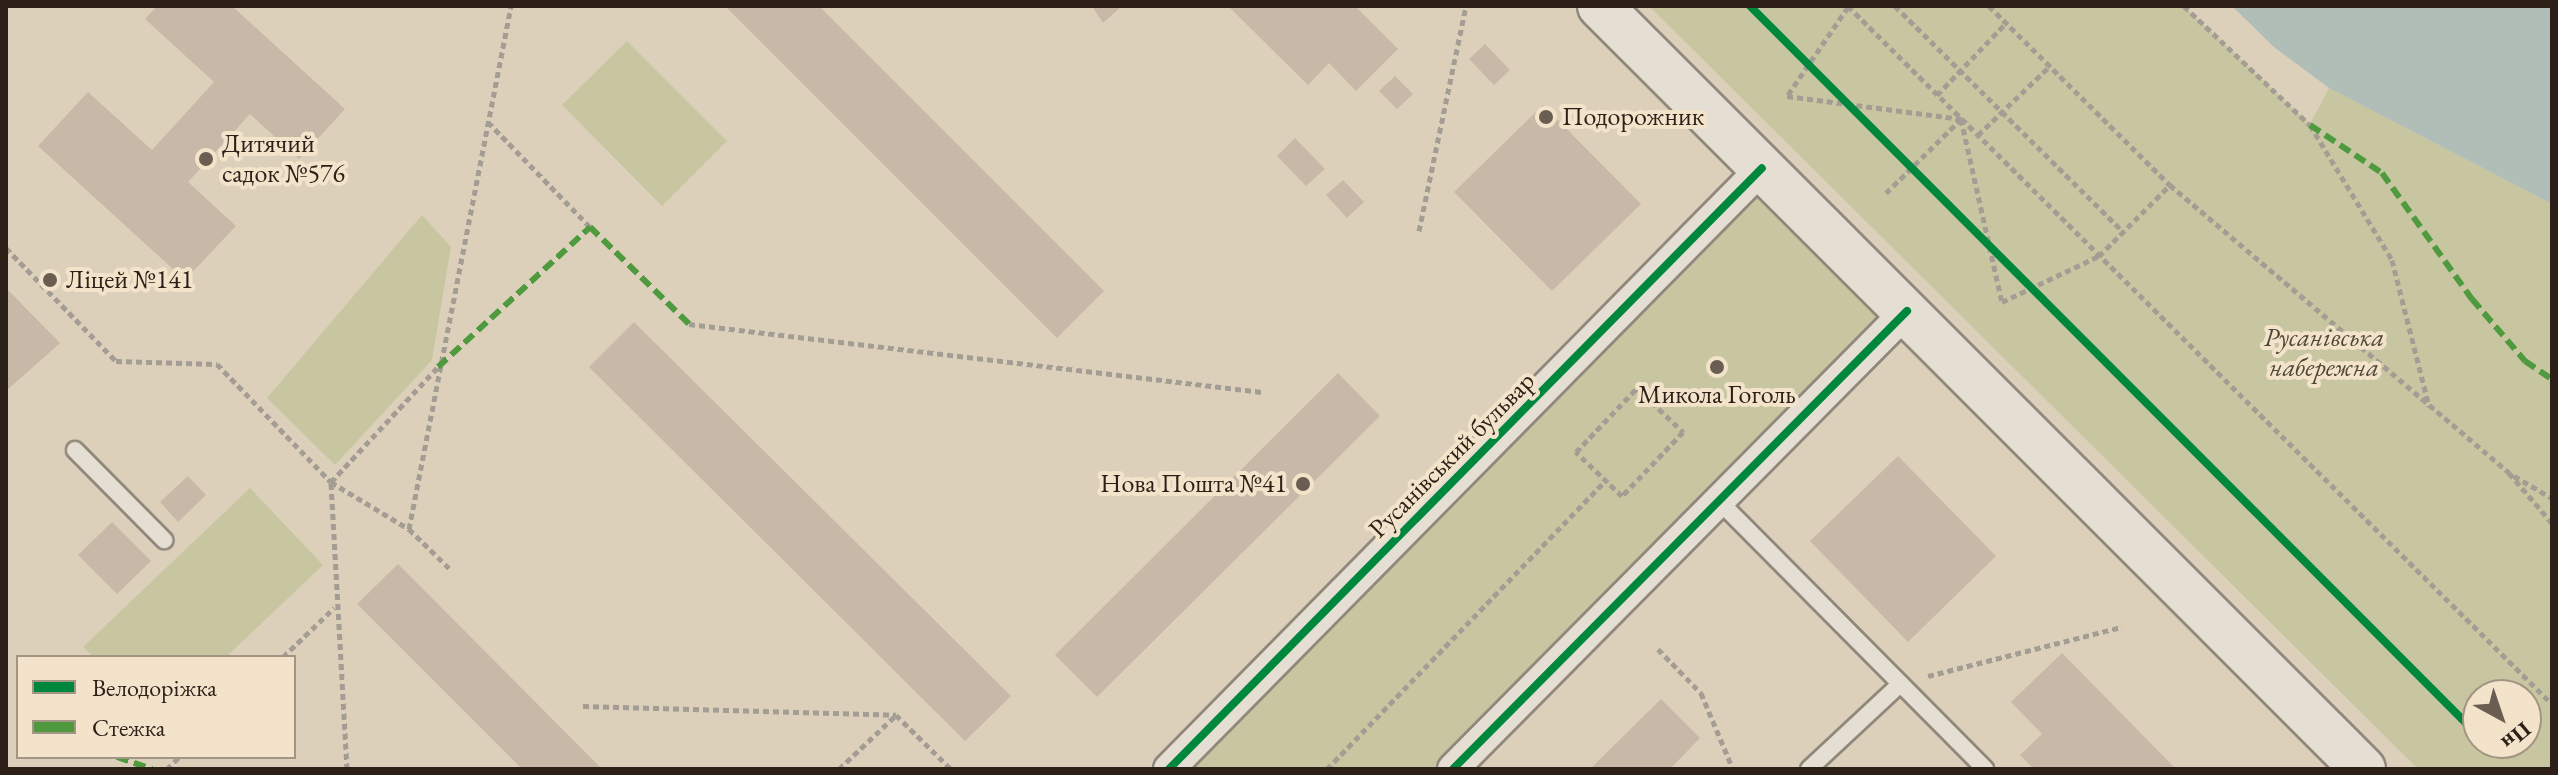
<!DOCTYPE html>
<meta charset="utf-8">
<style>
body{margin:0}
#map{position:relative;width:2558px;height:775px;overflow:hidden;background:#ddd0bb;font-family:"EB Garamond",serif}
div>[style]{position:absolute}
.green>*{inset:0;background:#c7c6a1}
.water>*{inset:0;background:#b0beb7}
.building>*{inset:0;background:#c8b8a7}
.path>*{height:5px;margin-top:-2.5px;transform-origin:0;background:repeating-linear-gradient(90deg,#a39d94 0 6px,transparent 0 10px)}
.roads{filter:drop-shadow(2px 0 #91887c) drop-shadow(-2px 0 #91887c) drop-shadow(0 2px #91887c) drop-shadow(0 -2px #91887c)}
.lane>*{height:16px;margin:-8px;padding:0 8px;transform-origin:8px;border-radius:8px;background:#e4ded3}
.street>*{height:30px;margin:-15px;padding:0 15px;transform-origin:15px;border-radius:15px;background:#e4ded3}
.secondary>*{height:44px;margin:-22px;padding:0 22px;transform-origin:22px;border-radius:22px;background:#e4ded3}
.quiet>*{height:6px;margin-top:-3px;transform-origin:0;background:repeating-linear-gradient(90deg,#4f9a3e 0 12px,transparent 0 18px)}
.cycleway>*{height:8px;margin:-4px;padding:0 4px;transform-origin:4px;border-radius:4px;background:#00873e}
.dots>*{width:22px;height:22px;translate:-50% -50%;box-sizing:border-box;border:4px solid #f2e3ca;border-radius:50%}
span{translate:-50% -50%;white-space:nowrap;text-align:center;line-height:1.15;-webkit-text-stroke:8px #f2e3ca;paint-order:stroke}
.poi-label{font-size:26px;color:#2c2019}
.left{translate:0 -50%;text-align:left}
.right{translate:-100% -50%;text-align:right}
.park-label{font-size:26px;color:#4e4736;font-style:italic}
.street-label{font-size:26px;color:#2c2019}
.frame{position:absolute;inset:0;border:8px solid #2c2019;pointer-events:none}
.legend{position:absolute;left:16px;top:655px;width:280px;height:104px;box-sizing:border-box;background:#f2e3ca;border:2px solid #a39583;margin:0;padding:10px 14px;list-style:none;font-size:24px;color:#2c2019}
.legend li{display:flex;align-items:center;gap:16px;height:40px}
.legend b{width:40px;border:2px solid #a39583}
.north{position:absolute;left:2462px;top:679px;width:80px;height:80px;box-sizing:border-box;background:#f2e3ca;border:2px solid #a39583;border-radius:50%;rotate:140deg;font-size:22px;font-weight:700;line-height:32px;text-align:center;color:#2c2019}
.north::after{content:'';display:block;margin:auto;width:28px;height:36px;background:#6a5e52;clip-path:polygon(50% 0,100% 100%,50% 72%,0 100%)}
</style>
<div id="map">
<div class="green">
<div style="clip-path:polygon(evenodd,1649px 6px,2184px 6px,2310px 124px,2329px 88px,2552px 204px,2552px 769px,2418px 769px,1649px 6px,2478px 695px,2526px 695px,2526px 743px,2478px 743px,2478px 695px)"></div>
<div style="clip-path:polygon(627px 41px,727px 141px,662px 206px,562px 105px)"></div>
<div style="clip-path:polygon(1762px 168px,1907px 311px,1453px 769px,1169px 769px)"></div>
<div style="clip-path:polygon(422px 215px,451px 247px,432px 360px,335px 465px,267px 398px)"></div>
<div style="clip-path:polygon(250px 488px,323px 565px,226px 657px,93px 657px,83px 647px)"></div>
</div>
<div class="water">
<div style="clip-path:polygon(2232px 6px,2552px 6px,2552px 204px,2329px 88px,2274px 47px)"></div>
</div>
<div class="building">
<div style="clip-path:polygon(157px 6px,232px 6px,345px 109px,299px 159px,250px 114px,188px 182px,236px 226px,185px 280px,38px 146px,88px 92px,152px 150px,214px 82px,145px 19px)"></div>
<div style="clip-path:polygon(725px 6px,819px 6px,1104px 291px,1057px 338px)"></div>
<div style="clip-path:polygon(1092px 6px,1122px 6px,1103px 23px)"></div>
<div style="clip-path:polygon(1228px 6px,1355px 6px,1398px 49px,1356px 91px,1329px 63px,1308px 85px)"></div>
<div style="clip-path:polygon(1485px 44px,1510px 70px,1494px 85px,1469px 59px)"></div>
<div style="clip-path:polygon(1395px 76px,1413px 94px,1397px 109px,1379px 91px)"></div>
<div style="clip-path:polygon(1543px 105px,1641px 204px,1552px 291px,1454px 192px)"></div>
<div style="clip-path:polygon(1295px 138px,1325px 169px,1306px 186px,1277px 156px)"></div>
<div style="clip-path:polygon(1343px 180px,1364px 202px,1347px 218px,1326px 195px)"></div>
<div style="clip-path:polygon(6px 288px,60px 343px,6px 391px)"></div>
<div style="clip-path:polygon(634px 322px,1011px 696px,965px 741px,589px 367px)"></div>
<div style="clip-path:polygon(1338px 373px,1380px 416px,1097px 697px,1055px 655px)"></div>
<div style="clip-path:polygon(1898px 456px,1996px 556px,1908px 642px,1810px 541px)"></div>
<div style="clip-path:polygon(188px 476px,206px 495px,178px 522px,160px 502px)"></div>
<div style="clip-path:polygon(112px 522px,151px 561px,117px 594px,78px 555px)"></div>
<div style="clip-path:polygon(398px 564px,437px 603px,602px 769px,522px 769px,357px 604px)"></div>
<div style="clip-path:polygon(2062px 653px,2176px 769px,2034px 769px,2020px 755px,2042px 734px,2011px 702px)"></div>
<div style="clip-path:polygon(1661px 699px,1700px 738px,1670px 769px,1590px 769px)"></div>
</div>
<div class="path">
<div style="left:1848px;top:6px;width:991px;rotate:44.75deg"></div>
<div style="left:1895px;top:6px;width:321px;rotate:44.7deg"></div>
<div style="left:1989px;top:6px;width:255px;rotate:44.7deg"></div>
<div style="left:2170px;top:185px;width:445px;rotate:40.3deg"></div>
<div style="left:2509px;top:473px;width:66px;rotate:49.3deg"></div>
<div style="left:2184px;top:6px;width:173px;rotate:43.4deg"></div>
<div style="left:2310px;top:125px;width:158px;rotate:58.7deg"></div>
<div style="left:2392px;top:260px;width:151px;rotate:75.8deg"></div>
<div style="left:1848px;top:7px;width:108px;rotate:124.4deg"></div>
<div style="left:1787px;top:96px;width:176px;rotate:7.5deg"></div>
<div style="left:1961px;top:119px;width:188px;rotate:77.4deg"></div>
<div style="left:2002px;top:302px;width:107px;rotate:-25.4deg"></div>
<div style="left:2099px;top:256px;width:100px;rotate:-45deg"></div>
<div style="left:1937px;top:95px;width:100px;rotate:-46.2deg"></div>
<div style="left:488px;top:122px;width:146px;rotate:45.8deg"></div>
<div style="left:1978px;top:135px;width:100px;rotate:-43.8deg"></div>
<div style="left:1886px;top:193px;width:104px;rotate:-44.6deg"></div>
<div style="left:1419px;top:231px;width:230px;rotate:-78.2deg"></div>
<div style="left:6px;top:248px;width:158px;rotate:45.8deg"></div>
<div style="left:116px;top:361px;width:101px;rotate:1.7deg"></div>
<div style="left:217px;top:364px;width:164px;rotate:46deg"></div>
<div style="left:331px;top:482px;width:91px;rotate:31.1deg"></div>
<div style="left:409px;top:529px;width:59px;rotate:44.3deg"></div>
<div style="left:689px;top:324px;width:577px;rotate:6.77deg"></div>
<div style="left:1637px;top:388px;width:64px;rotate:43.7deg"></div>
<div style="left:1683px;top:432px;width:88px;rotate:133.6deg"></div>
<div style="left:1622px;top:496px;width:64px;rotate:-136.3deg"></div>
<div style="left:1576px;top:452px;width:88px;rotate:-46.4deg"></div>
<div style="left:2514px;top:476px;width:44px;rotate:30.1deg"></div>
<div style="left:409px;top:529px;width:533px;rotate:-78.96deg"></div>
<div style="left:1658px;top:649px;width:62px;rotate:45.7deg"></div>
<div style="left:1701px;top:693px;width:82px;rotate:67.2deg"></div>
<div style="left:283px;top:657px;width:71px;rotate:-43.9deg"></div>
<div style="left:1928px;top:676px;width:200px;rotate:-14.2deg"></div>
<div style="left:583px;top:706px;width:313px;rotate:1.6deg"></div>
<div style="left:896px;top:715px;width:77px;rotate:44.5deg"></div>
<div style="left:167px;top:769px;width:17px;rotate:-45deg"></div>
<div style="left:347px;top:769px;width:287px;rotate:-93.2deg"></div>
<div style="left:331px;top:482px;width:156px;rotate:-47.1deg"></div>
<div style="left:839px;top:769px;width:77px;rotate:-43.4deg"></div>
<div style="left:1327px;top:769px;width:402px;rotate:-46deg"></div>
</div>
<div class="roads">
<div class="lane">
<div style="left:75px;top:450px;width:127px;rotate:45.3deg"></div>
<div style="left:1719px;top:501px;width:378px;rotate:45.2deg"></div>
<div style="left:1809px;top:769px;width:125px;rotate:-43deg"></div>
</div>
<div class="street">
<div style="left:1169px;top:769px;width:844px;rotate:-45.38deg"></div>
<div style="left:1453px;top:769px;width:645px;rotate:-45.25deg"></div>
</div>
<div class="secondary">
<div style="left:1600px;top:6px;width:1079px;rotate:45deg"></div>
</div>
</div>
<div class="quiet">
<div style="left:2310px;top:125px;width:87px;rotate:33.7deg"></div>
<div style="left:2382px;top:173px;width:155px;rotate:54.5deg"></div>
<div style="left:2472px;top:299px;width:82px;rotate:49.5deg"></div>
<div style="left:2525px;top:361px;width:32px;rotate:34deg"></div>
<div style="left:438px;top:367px;width:207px;rotate:-42.6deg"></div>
<div style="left:590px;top:227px;width:139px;rotate:44.4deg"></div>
<div style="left:117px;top:757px;width:37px;rotate:19deg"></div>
</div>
<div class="cycleway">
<div style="left:1750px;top:6px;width:1030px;rotate:45.04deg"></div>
<div style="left:1169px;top:769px;width:844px;rotate:-45.38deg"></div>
<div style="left:1453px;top:769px;width:645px;rotate:-45.25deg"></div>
</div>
<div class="dots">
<div style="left:1546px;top:117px;background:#6a5e52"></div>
<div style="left:206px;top:159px;background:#6a5e52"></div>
<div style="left:50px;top:280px;background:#6a5e52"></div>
<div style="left:1717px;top:367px;background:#6a5e52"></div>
<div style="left:1303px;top:484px;background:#6a5e52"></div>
</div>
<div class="poi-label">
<span class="left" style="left:1562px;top:117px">Подорожник</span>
<span class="left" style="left:222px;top:159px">Дитячий<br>садок №576</span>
<span class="left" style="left:66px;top:280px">Ліцей №141</span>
<span style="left:1717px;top:395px">Микола Гоголь</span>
<span class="right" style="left:1287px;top:484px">Нова Пошта №41</span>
</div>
<div class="park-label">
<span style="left:2324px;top:353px">Русанівська<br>набережна</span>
</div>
<div class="street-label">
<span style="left:1452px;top:455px;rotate:-45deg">Русанівський бульвар</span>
</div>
<div class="frame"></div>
<ul class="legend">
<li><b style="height:10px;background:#00873e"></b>Велодоріжка</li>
<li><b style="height:10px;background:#4f9a3e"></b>Стежка</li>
</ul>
<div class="north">Пн</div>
</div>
